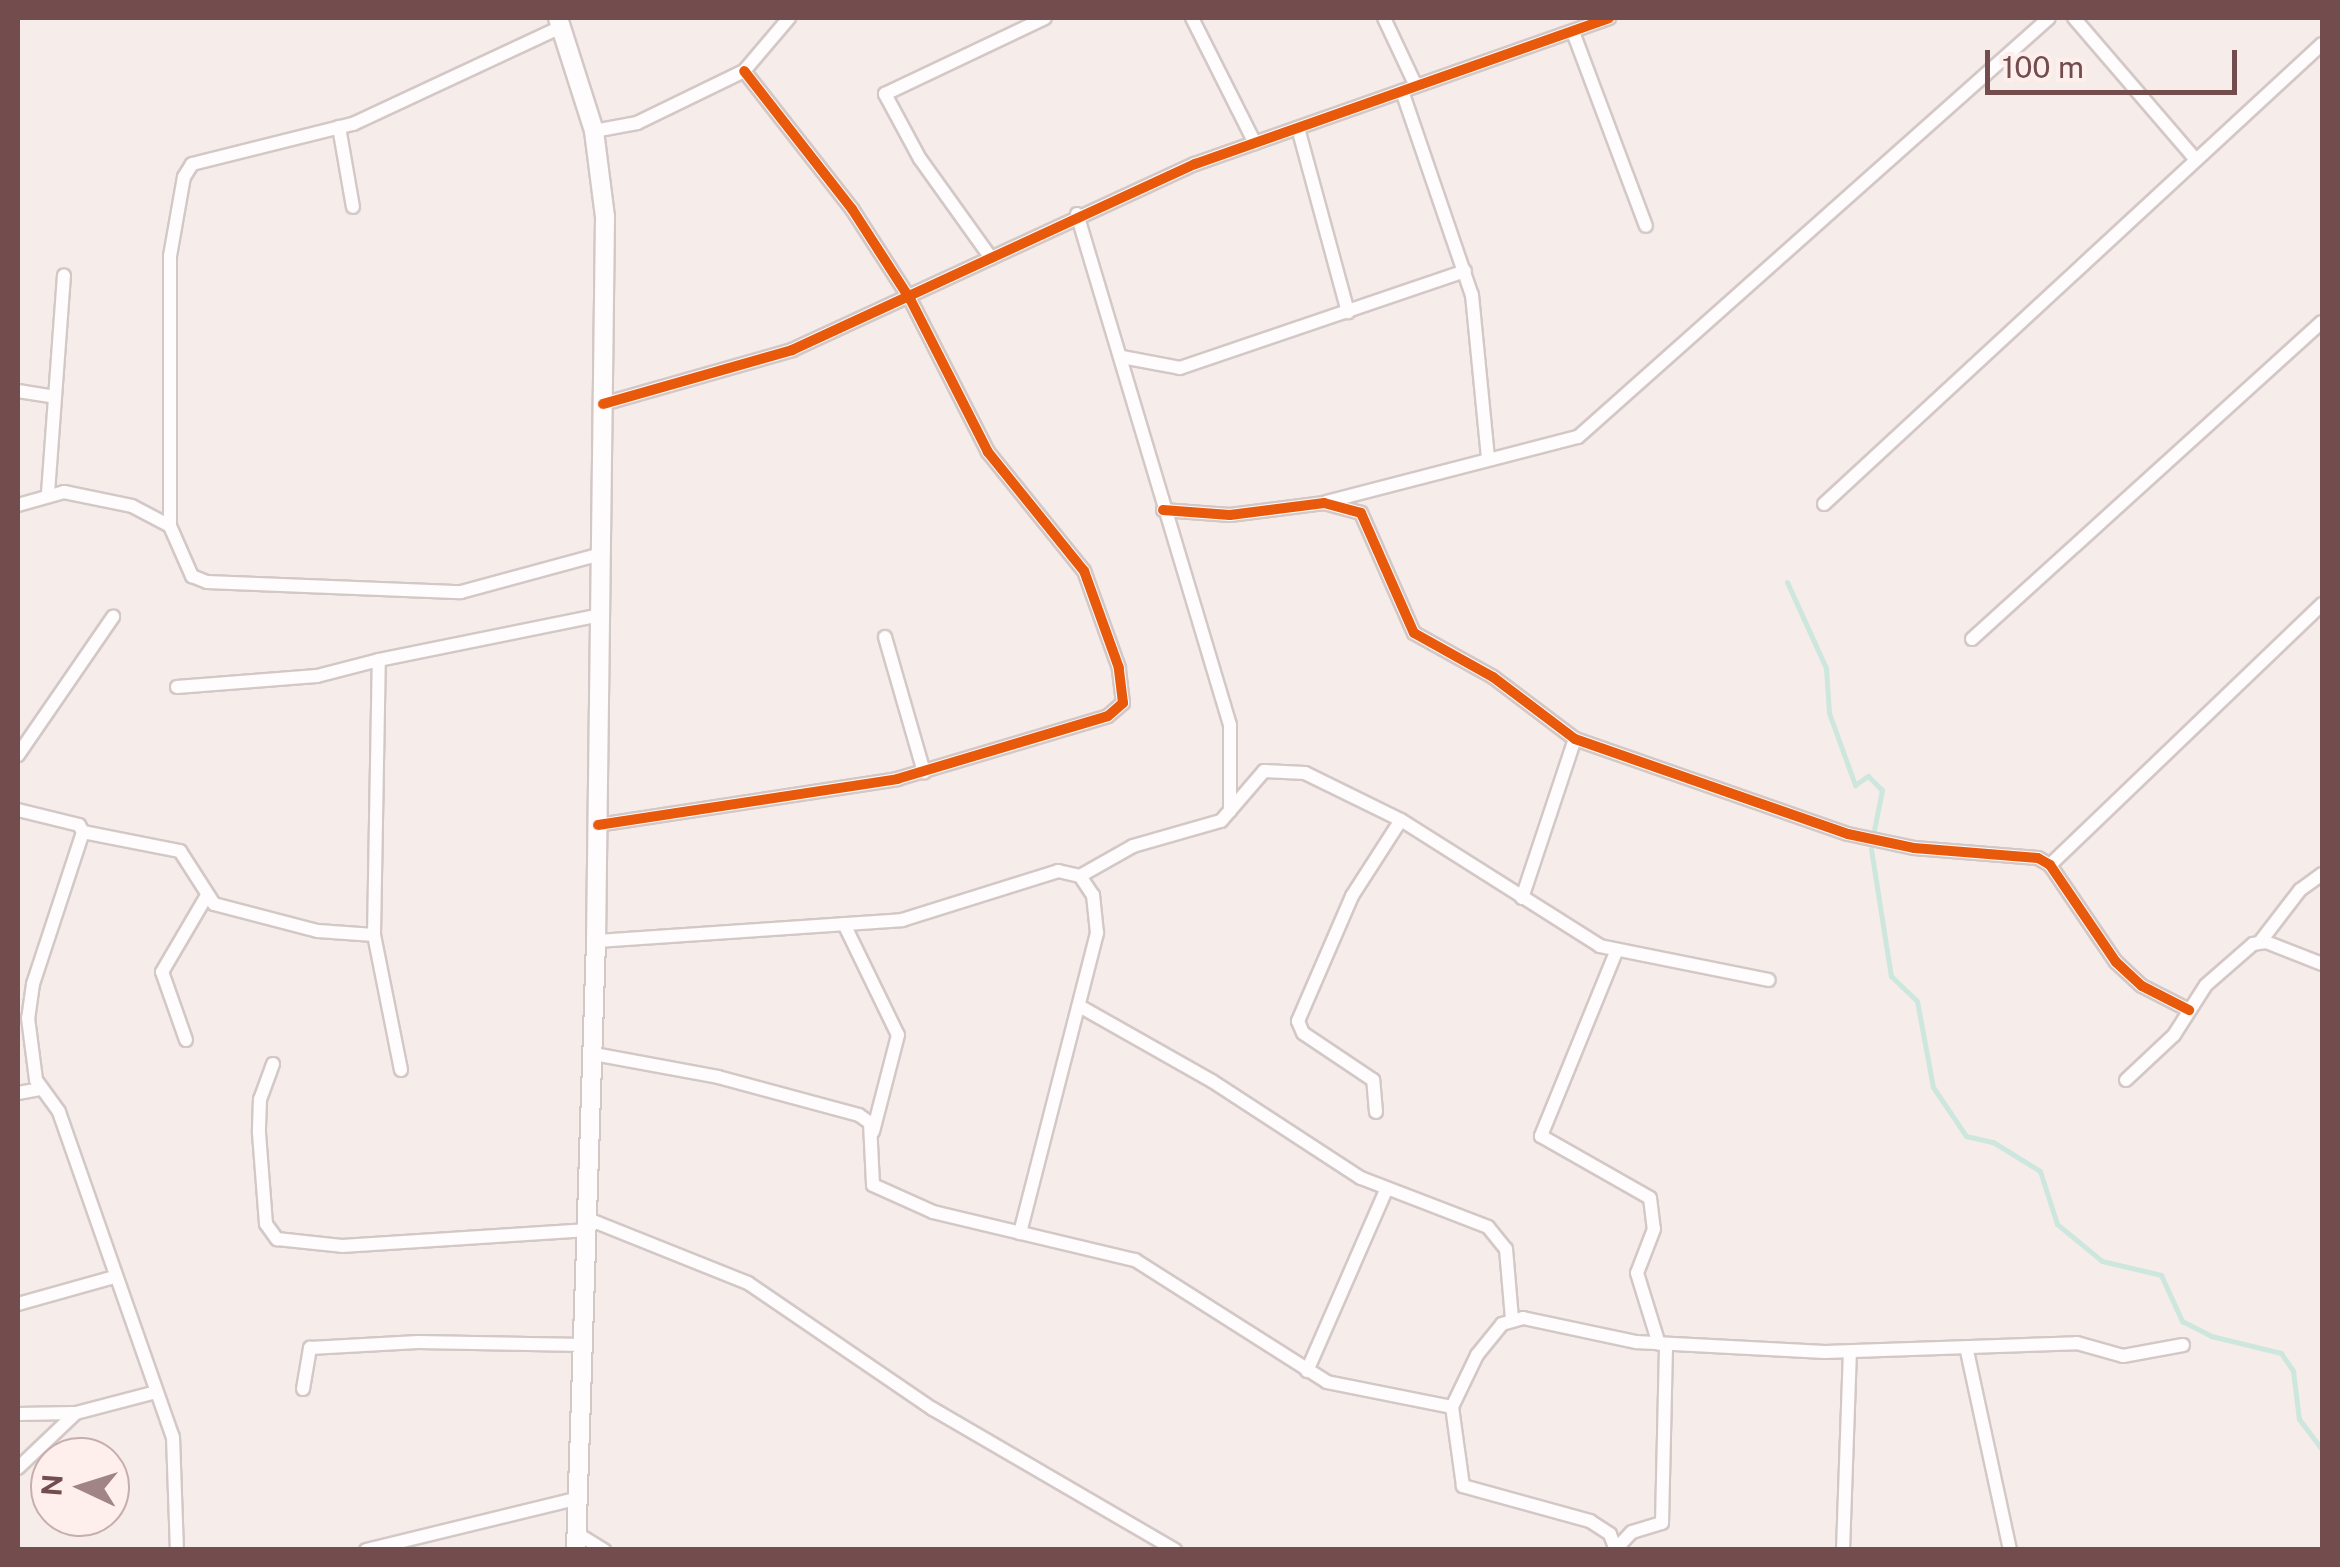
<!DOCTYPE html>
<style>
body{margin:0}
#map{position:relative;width:2340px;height:1567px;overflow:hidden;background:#f6edeb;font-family:"Public Sans",sans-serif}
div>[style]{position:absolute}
.stream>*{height:5px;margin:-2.5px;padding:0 2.5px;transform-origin:2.5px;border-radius:2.5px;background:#cde7de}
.roads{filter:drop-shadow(2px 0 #d4c8c7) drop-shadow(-2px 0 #d4c8c7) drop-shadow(0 2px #d4c8c7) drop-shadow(0 -2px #d4c8c7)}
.minor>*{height:12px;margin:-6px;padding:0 6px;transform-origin:6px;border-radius:6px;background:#fefcfc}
.secondary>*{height:18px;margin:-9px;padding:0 9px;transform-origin:9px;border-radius:9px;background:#fefcfc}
.cycleway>*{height:10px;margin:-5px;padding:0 5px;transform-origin:5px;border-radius:5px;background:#e8590c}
span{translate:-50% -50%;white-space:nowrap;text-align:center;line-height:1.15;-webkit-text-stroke:8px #feefec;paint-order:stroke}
.frame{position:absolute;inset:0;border:20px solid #734c4e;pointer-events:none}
.north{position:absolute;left:30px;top:1437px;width:100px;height:100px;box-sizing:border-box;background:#feefec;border:2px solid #c6aead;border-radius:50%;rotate:274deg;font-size:28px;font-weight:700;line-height:40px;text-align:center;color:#734c4e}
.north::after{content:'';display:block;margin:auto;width:35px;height:45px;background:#a18485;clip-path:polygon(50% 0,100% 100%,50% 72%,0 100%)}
.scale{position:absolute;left:1985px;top:50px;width:252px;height:45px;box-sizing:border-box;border:5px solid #734c4e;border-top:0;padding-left:12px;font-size:30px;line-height:35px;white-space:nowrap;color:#734c4e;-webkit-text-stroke:8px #feefec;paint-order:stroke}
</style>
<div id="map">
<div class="stream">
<div style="left:1787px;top:582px;width:94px;rotate:65.6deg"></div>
<div style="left:1826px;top:668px;width:45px;rotate:86.2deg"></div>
<div style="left:1829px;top:713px;width:77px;rotate:70.1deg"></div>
<div style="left:1855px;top:785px;width:16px;rotate:-35deg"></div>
<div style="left:1868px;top:776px;width:20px;rotate:45deg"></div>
<div style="left:1882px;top:790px;width:41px;rotate:101.3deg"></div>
<div style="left:1871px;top:849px;width:129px;rotate:81.1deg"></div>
<div style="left:1891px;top:976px;width:36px;rotate:44deg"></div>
<div style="left:1917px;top:1001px;width:87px;rotate:79.5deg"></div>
<div style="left:1933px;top:1087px;width:59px;rotate:56deg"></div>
<div style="left:1966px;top:1136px;width:28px;rotate:13deg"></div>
<div style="left:1993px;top:1142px;width:55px;rotate:31.7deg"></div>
<div style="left:2040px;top:1171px;width:56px;rotate:72.2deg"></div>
<div style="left:2057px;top:1224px;width:58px;rotate:39.4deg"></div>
<div style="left:2102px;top:1261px;width:61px;rotate:13.3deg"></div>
<div style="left:2161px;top:1275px;width:51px;rotate:65.5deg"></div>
<div style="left:2182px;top:1321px;width:33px;rotate:27deg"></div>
<div style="left:2211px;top:1336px;width:72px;rotate:13.7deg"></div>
<div style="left:2281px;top:1353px;width:22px;rotate:56deg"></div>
<div style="left:2293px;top:1371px;width:48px;rotate:82.9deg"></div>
<div style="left:2299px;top:1419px;width:38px;rotate:53deg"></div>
</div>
<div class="roads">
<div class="minor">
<div style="left:1192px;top:18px;width:140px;rotate:63.3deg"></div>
<div style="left:1384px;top:18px;width:75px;rotate:64.8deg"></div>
<div style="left:2074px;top:18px;width:187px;rotate:49.3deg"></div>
<div style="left:1573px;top:32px;width:207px;rotate:69.4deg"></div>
<div style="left:1402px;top:91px;width:216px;rotate:71.1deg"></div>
<div style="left:1472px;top:295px;width:164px;rotate:84.4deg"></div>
<div style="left:339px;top:127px;width:81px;rotate:80.1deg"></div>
<div style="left:1298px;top:128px;width:191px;rotate:74.8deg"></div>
<div style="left:594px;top:131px;width:44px;rotate:-10.5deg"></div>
<div style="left:637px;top:123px;width:119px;rotate:-25.9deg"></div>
<div style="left:744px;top:71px;width:70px;rotate:-49.7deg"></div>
<div style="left:1077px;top:214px;width:533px;rotate:73.33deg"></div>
<div style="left:1230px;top:725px;width:86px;rotate:90deg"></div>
<div style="left:991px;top:258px;width:122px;rotate:-125.6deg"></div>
<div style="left:920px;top:159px;width:74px;rotate:-118.3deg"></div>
<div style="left:885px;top:94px;width:177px;rotate:-25.4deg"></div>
<div style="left:1122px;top:357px;width:59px;rotate:10.7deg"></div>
<div style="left:1180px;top:368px;width:301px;rotate:-18.8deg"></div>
<div style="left:18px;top:391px;width:36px;rotate:9deg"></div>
<div style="left:603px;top:404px;width:197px;rotate:-15.9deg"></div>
<div style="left:792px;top:350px;width:444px;rotate:-24.8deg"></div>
<div style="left:1195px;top:164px;width:439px;rotate:-19.4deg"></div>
<div style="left:48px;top:493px;width:218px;rotate:-85.8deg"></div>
<div style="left:1326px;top:502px;width:260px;rotate:-14.5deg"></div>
<div style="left:1578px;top:437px;width:630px;rotate:-41.66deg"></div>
<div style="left:1824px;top:504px;width:678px;rotate:-42.73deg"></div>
<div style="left:18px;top:505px;width:48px;rotate:-15.8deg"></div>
<div style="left:64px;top:492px;width:69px;rotate:11.6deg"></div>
<div style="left:132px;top:506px;width:43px;rotate:27.8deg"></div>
<div style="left:170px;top:526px;width:55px;rotate:66.3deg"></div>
<div style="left:192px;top:576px;width:16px;rotate:22deg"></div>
<div style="left:207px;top:582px;width:254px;rotate:2.3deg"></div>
<div style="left:461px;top:592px;width:145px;rotate:-15.2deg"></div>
<div style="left:1163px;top:510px;width:67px;rotate:4.3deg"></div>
<div style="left:1230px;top:515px;width:95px;rotate:-7.3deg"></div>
<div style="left:1324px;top:503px;width:38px;rotate:15deg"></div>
<div style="left:1361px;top:513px;width:131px;rotate:66.2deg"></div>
<div style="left:1414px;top:633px;width:90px;rotate:29.1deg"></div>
<div style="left:1493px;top:677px;width:103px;rotate:37.1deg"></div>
<div style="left:1575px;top:739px;width:289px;rotate:19.2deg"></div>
<div style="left:1848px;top:834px;width:67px;rotate:12deg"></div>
<div style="left:1914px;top:848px;width:124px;rotate:4.6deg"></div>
<div style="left:2038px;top:858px;width:14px;rotate:30deg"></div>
<div style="left:2050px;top:865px;width:117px;rotate:55.8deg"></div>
<div style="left:2116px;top:962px;width:35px;rotate:43deg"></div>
<div style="left:2142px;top:986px;width:53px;rotate:27.1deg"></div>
<div style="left:170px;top:526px;width:270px;rotate:-90deg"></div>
<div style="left:170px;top:256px;width:80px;rotate:-80deg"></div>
<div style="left:184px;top:177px;width:15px;rotate:-58deg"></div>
<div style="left:192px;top:164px;width:166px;rotate:-14deg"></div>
<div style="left:353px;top:124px;width:230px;rotate:-25deg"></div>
<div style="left:885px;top:637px;width:141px;rotate:73.9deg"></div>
<div style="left:1972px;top:639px;width:472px;rotate:-42.2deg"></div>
<div style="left:177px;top:687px;width:140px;rotate:-4.5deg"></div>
<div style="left:317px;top:676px;width:64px;rotate:-14.5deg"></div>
<div style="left:18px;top:755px;width:168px;rotate:-55.5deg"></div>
<div style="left:18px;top:810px;width:63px;rotate:13.8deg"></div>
<div style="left:79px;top:825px;width:8px;rotate:60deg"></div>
<div style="left:83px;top:832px;width:160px;rotate:108.2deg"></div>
<div style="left:33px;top:984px;width:34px;rotate:98deg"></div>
<div style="left:28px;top:1018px;width:63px;rotate:82.6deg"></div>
<div style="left:36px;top:1080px;width:39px;rotate:54deg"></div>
<div style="left:59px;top:1112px;width:344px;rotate:70.7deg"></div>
<div style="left:173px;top:1437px;width:113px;rotate:88deg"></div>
<div style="left:598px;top:825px;width:303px;rotate:-8.7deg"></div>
<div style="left:897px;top:779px;width:220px;rotate:-16.6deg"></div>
<div style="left:1108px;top:716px;width:20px;rotate:-41deg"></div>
<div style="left:1123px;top:703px;width:35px;rotate:-97deg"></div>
<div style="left:1119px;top:668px;width:103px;rotate:-109.8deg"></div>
<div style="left:1084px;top:571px;width:153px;rotate:-128.9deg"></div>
<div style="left:988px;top:452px;width:172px;rotate:-117deg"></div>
<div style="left:910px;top:299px;width:107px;rotate:-122.8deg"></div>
<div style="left:852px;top:209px;width:175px;rotate:-128deg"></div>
<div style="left:83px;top:832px;width:99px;rotate:11.1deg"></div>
<div style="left:180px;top:851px;width:63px;rotate:57.3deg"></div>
<div style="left:214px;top:904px;width:107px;rotate:14.6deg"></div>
<div style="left:318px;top:931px;width:56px;rotate:4.1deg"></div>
<div style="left:2050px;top:865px;width:377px;rotate:-43.8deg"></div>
<div style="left:1080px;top:876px;width:61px;rotate:-29.5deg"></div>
<div style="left:1133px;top:846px;width:91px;rotate:-15.9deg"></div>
<div style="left:1221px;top:821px;width:66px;rotate:-49.3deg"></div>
<div style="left:1264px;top:771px;width:41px;rotate:2.8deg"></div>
<div style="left:1305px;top:773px;width:107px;rotate:26.1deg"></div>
<div style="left:1401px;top:820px;width:236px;rotate:32.3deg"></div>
<div style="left:1600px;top:946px;width:172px;rotate:11.4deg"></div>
<div style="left:1522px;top:898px;width:168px;rotate:-71.6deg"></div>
<div style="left:844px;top:924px;width:123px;rotate:64.1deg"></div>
<div style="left:898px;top:1035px;width:100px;rotate:104.5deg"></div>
<div style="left:596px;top:941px;width:307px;rotate:-3.9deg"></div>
<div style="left:902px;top:920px;width:164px;rotate:-17.4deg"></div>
<div style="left:1058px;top:871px;width:23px;rotate:13deg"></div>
<div style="left:1080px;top:876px;width:23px;rotate:56deg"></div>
<div style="left:1093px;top:895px;width:38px;rotate:84deg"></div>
<div style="left:1097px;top:933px;width:310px;rotate:104.4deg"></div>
<div style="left:2260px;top:942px;width:66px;rotate:-52.4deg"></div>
<div style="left:2300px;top:890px;width:27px;rotate:-36deg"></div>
<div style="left:1616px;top:952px;width:199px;rotate:112.2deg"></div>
<div style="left:1541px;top:1136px;width:125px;rotate:29.6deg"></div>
<div style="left:1650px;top:1198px;width:31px;rotate:83deg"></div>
<div style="left:1654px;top:1229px;width:47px;rotate:111.1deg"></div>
<div style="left:1637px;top:1273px;width:74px;rotate:72.8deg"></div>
<div style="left:1081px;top:1007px;width:150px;rotate:29.5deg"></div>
<div style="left:1212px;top:1081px;width:178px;rotate:33.1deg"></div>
<div style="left:1361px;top:1178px;width:136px;rotate:21.1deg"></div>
<div style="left:1488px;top:1227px;width:28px;rotate:51deg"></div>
<div style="left:1506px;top:1249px;width:70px;rotate:85.1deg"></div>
<div style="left:186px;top:1040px;width:72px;rotate:-109.4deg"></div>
<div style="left:162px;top:972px;width:87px;rotate:-59.6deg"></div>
<div style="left:594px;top:1054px;width:126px;rotate:10.5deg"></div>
<div style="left:718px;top:1077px;width:146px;rotate:15.1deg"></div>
<div style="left:859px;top:1115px;width:14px;rotate:36deg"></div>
<div style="left:870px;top:1123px;width:62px;rotate:87.2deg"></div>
<div style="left:873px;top:1185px;width:66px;rotate:24.2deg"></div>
<div style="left:933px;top:1212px;width:208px;rotate:13.4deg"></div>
<div style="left:1135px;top:1260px;width:227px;rotate:32.4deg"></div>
<div style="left:1327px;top:1382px;width:127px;rotate:11.3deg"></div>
<div style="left:273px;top:1064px;width:37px;rotate:110deg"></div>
<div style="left:260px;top:1099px;width:34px;rotate:92deg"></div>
<div style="left:259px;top:1133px;width:91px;rotate:85.6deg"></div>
<div style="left:266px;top:1224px;width:19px;rotate:54deg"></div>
<div style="left:277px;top:1239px;width:65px;rotate:6.1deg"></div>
<div style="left:342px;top:1246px;width:247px;rotate:-3.7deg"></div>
<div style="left:401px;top:1070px;width:138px;rotate:-101.3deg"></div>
<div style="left:374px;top:935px;width:275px;rotate:-89deg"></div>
<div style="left:379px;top:660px;width:227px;rotate:-11.5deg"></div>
<div style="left:2126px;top:1080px;width:66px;rotate:-43.2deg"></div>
<div style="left:2174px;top:1035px;width:59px;rotate:-57.4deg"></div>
<div style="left:2206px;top:985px;width:62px;rotate:-41.1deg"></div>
<div style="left:2253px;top:944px;width:13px;rotate:-9deg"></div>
<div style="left:2266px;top:942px;width:60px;rotate:21.4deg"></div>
<div style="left:18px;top:1093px;width:22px;rotate:-10deg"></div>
<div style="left:1376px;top:1112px;width:32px;rotate:-95deg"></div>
<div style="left:1373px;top:1080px;width:84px;rotate:-146.1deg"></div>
<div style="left:1303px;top:1033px;width:13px;rotate:-113deg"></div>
<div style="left:1298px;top:1021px;width:136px;rotate:-66.6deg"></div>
<div style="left:1352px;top:896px;width:90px;rotate:-57.2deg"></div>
<div style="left:588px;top:1219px;width:172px;rotate:21.8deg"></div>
<div style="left:748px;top:1283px;width:224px;rotate:34.3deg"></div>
<div style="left:933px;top:1409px;width:280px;rotate:30.2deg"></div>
<div style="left:18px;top:1304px;width:100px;rotate:-15.7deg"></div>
<div style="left:1967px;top:1351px;width:204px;rotate:77.8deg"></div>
<div style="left:1307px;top:1371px;width:197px;rotate:-66.4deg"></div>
<div style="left:303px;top:1389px;width:42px;rotate:-80.3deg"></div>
<div style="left:310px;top:1348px;width:108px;rotate:-3.2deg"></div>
<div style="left:418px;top:1342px;width:166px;rotate:1deg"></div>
<div style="left:18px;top:1414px;width:57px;rotate:-1deg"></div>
<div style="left:18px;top:1468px;width:80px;rotate:-43.5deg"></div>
<div style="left:76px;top:1413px;width:83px;rotate:-14.7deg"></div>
<div style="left:578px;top:1534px;width:31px;rotate:32deg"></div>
<div style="left:1616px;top:1549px;width:23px;rotate:-47deg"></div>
<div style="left:1632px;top:1532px;width:31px;rotate:-17deg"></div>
<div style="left:1662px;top:1523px;width:179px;rotate:-88.7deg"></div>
<div style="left:366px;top:1550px;width:219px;rotate:-13.7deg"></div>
<div style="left:1616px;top:1550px;width:17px;rotate:-111deg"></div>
<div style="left:1610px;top:1534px;width:24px;rotate:-147deg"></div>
<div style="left:1590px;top:1521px;width:132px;rotate:-164.6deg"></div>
<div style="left:1463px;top:1486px;width:80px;rotate:-97.9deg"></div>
<div style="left:1452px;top:1407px;width:58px;rotate:-64.3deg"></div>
<div style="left:1477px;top:1355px;width:40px;rotate:-51deg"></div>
<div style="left:1502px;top:1324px;width:22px;rotate:-16deg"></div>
<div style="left:1523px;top:1318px;width:116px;rotate:12deg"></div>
<div style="left:1636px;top:1342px;width:189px;rotate:3deg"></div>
<div style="left:1825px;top:1352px;width:252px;rotate:-2deg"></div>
<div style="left:2077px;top:1343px;width:48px;rotate:15.8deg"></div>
<div style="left:2123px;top:1356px;width:61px;rotate:-10.4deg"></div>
<div style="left:1843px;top:1550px;width:197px;rotate:-88deg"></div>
</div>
<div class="secondary">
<div style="left:558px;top:18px;width:119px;rotate:72.3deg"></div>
<div style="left:594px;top:131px;width:87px;rotate:82.7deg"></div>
<div style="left:605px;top:217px;width:724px;rotate:90.71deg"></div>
<div style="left:596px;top:941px;width:609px;rotate:91.88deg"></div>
</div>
</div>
<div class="cycleway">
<div style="left:603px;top:404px;width:197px;rotate:-15.9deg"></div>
<div style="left:792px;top:350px;width:444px;rotate:-24.8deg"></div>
<div style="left:1195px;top:164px;width:439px;rotate:-19.4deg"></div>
<div style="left:1163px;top:510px;width:67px;rotate:4.3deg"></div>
<div style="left:1230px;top:515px;width:95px;rotate:-7.3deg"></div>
<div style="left:1324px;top:503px;width:38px;rotate:15deg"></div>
<div style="left:1361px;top:513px;width:131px;rotate:66.2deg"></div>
<div style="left:1414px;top:633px;width:90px;rotate:29.1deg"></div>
<div style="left:1493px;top:677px;width:103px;rotate:37.1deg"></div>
<div style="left:1575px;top:739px;width:289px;rotate:19.2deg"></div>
<div style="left:1848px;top:834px;width:67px;rotate:12deg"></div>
<div style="left:1914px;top:848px;width:124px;rotate:4.6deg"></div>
<div style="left:2038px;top:858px;width:14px;rotate:30deg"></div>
<div style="left:2050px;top:865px;width:117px;rotate:55.8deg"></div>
<div style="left:2116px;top:962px;width:35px;rotate:43deg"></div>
<div style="left:2142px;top:986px;width:53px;rotate:27.1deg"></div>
<div style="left:598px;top:825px;width:303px;rotate:-8.7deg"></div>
<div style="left:897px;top:779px;width:220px;rotate:-16.6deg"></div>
<div style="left:1108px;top:716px;width:20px;rotate:-41deg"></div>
<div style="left:1123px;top:703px;width:35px;rotate:-97deg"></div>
<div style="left:1119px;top:668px;width:103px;rotate:-109.8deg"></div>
<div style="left:1084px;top:571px;width:153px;rotate:-128.9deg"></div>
<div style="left:988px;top:452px;width:172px;rotate:-117deg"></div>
<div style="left:910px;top:299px;width:107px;rotate:-122.8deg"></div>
<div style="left:852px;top:209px;width:175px;rotate:-128deg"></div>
</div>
<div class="frame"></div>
<div class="north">N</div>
<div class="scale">100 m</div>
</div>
